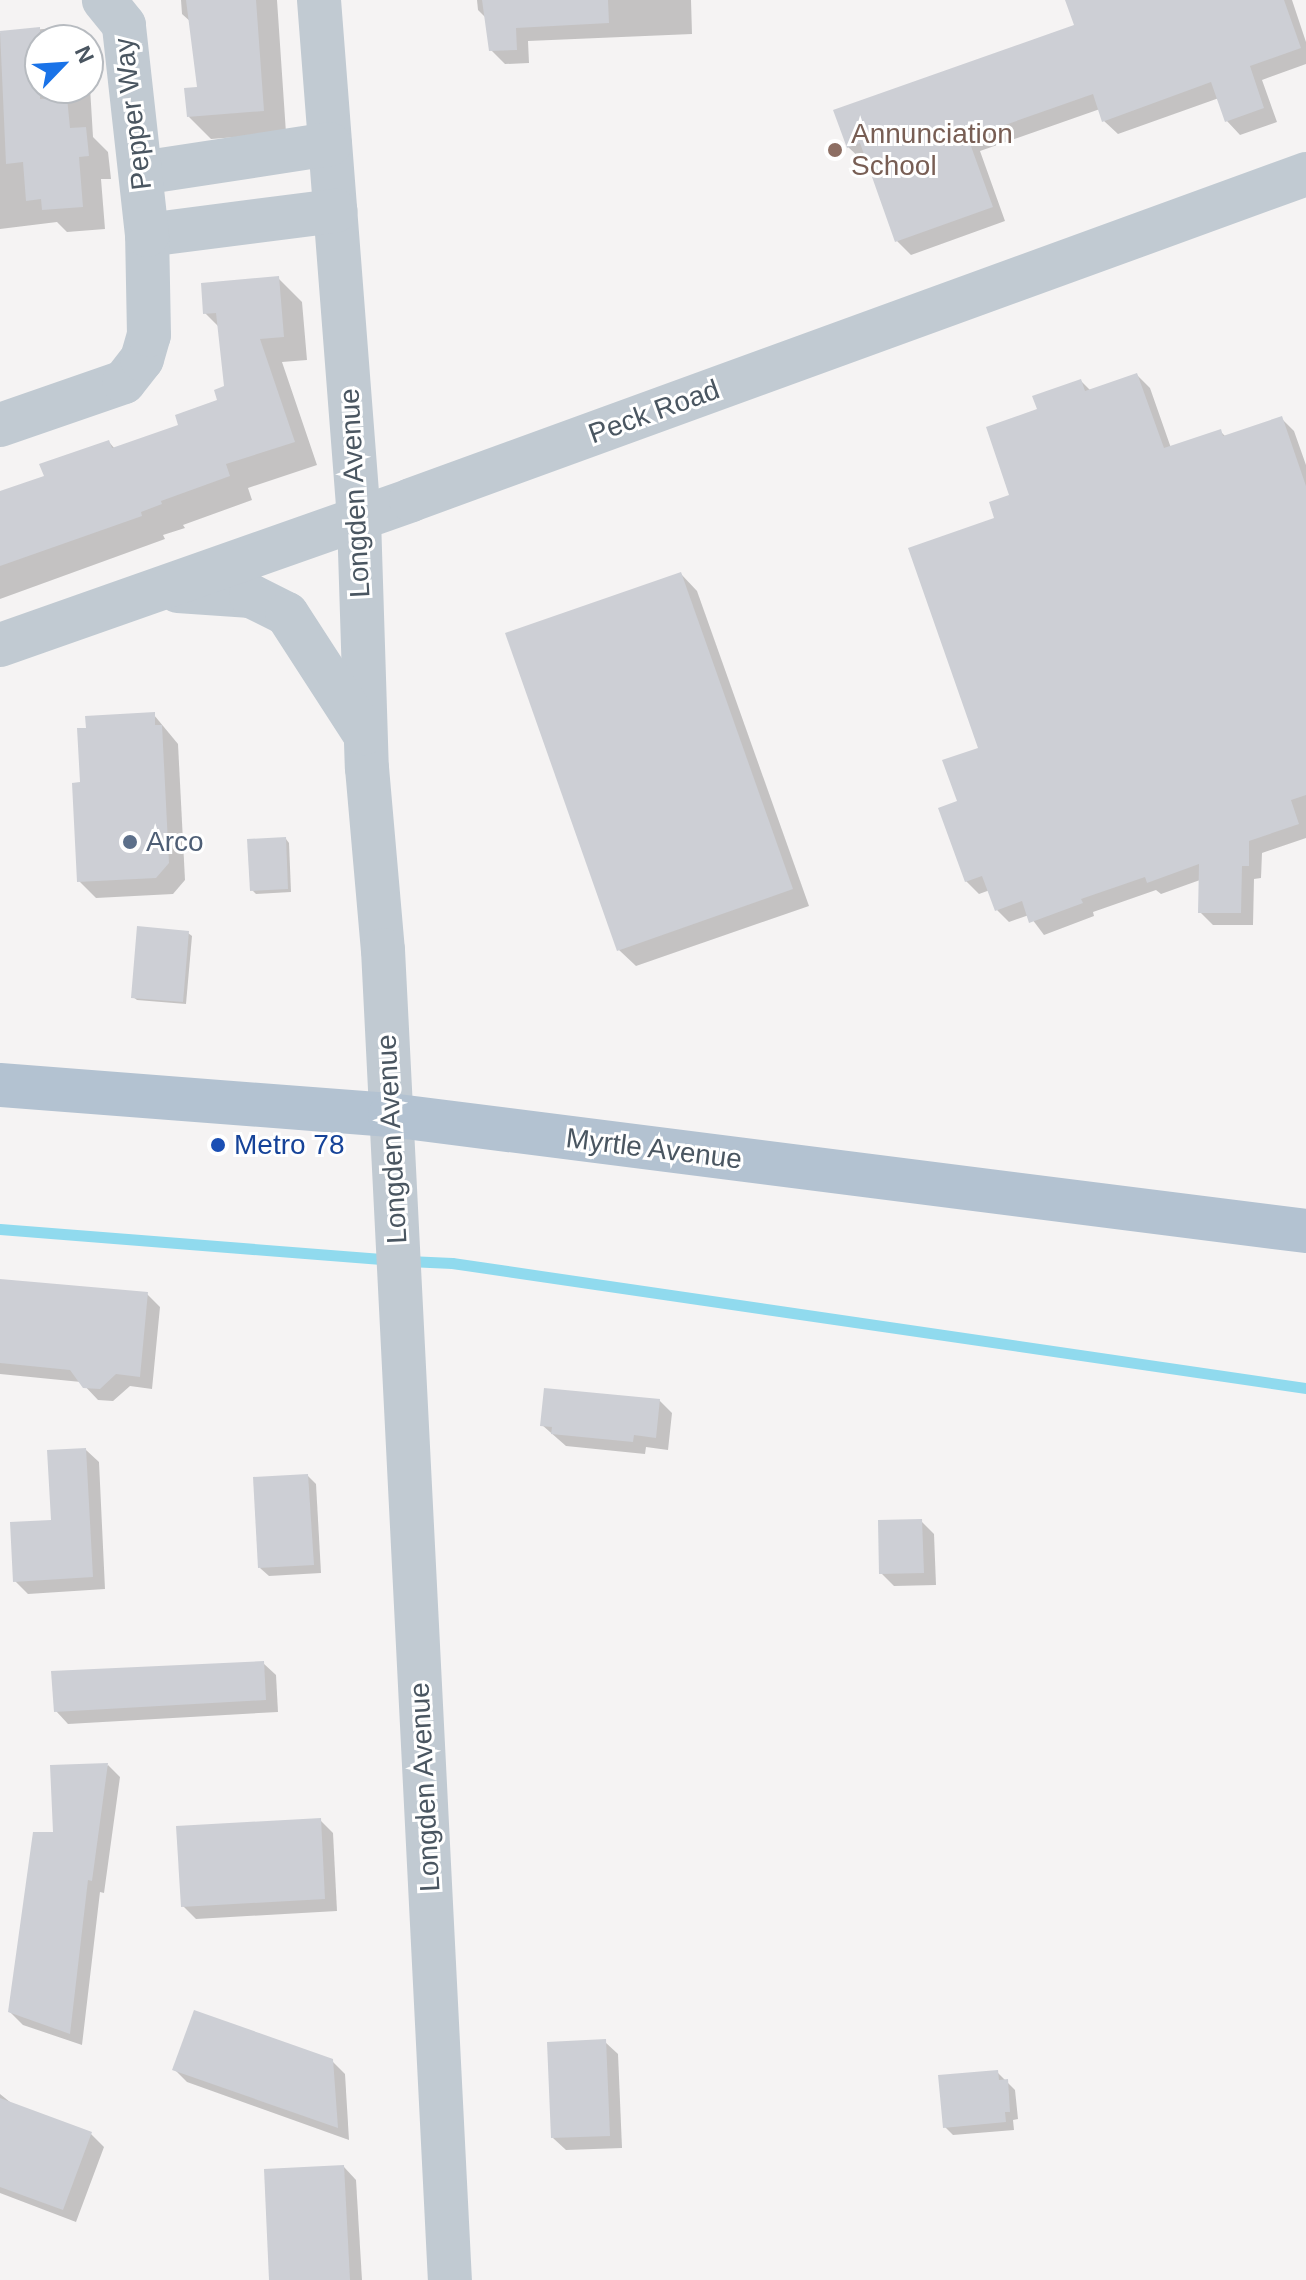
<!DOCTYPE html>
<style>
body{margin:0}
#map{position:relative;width:1306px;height:2280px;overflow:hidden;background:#f5f3f3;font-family:Helvetica,sans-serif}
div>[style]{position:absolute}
.shadow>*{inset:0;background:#0003}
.stream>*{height:11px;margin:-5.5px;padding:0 5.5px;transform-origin:5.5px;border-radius:5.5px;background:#90daee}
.building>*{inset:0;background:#cdcfd5}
.minor>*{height:44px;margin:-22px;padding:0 22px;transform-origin:22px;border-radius:22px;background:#c1cad2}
.major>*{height:44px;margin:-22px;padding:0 22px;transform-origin:22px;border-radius:22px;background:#b3c2d1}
.dots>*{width:22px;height:22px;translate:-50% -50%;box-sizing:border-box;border:4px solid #fff;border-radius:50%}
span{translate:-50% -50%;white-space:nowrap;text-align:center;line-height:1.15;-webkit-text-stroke:6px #fff;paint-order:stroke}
.street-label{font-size:28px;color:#4a5661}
.education-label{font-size:28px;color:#785e54}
.left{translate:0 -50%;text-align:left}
.service-label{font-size:28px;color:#4e5e75}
.transit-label{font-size:28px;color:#164399}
.north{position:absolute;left:24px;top:24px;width:80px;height:80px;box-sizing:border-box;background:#fff;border:2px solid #b7bbc0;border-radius:50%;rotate:65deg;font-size:22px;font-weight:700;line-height:32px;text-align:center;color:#4a5661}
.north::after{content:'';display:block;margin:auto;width:28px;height:36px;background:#1a73e8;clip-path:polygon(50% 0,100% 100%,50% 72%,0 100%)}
</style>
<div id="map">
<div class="shadow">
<div style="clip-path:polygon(181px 0,277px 0,286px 133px,211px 139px,189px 117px,199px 88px,192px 23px,182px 14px)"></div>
<div style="clip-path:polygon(477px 0,691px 0,692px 34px,528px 41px,529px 63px,505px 64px,491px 50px,486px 18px,478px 10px)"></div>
<div style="clip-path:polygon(1067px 0,1292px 0,1306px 42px,1306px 64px,1262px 80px,1277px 122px,1240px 135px,1227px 121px,1219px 98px,1118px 134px,1104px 121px,1100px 109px,980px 151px,1005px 221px,911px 255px,897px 241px,868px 158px,862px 160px,848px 147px,1077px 26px)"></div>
<div style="clip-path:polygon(65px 27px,79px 40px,40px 40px,40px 88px,88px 88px,88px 54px,93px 137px,108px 152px,111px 179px,101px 179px,105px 229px,67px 232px,57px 222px,0 229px,0 33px)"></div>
<div style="clip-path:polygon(278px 278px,302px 302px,307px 360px,282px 362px,317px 465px,248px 488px,252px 500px,183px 525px,185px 528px,163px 535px,165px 539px,0 599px,0 493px,46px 477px,109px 442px,115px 449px,181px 426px,220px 401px,226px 388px,220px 328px,205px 313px)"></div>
<div style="clip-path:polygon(1137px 375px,1150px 388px,1171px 448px,1221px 432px,1226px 437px,1281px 418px,1294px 431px,1306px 465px,1306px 838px,1262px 853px,1261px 878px,1254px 879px,1253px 925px,1213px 925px,1200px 912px,1200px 880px,1161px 894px,1156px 890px,1093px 912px,1094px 916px,1044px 935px,1029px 915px,1009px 922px,997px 910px,990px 890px,979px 894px,966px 881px,959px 802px,981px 749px,997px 519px,1011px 496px,1040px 410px,1081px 381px,1091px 391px)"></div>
<div style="clip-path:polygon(681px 574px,697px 591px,809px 906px,636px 966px,619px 950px)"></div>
<div style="clip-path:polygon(154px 715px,178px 744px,185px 880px,173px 894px,96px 898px,79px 881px)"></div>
<div style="clip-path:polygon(286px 839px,289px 843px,291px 892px,256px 894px,252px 890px)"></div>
<div style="clip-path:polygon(188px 933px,192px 936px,186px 1004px,137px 1000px,133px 997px)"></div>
<div style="clip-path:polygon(0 1281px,147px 1294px,160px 1307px,152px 1389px,130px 1386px,113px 1401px,98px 1400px,81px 1382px,0 1374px)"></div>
<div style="clip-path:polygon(659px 1400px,672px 1413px,668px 1450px,646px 1447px,645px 1454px,566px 1446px,542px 1425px)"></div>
<div style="clip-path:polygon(86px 1450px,99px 1462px,105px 1589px,28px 1594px,15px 1581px,53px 1522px)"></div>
<div style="clip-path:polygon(308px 1476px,316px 1484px,321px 1573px,269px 1576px,260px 1568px)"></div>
<div style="clip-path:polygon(921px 1521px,934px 1534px,936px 1585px,894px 1586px,881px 1573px)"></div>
<div style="clip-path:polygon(263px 1663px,276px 1675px,278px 1712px,68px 1724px,56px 1711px)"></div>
<div style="clip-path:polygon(108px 1765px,120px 1777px,104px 1893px,100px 1892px,82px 2045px,23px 2025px,10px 2012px,55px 1834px)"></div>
<div style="clip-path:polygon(320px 1820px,333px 1833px,337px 1911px,196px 1919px,183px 1906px)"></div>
<div style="clip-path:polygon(605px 2042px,618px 2054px,622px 2148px,566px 2150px,553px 2138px)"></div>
<div style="clip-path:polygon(332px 2061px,345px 2074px,349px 2140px,187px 2082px,175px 2070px)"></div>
<div style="clip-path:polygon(997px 2072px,1015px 2090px,1018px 2119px,1013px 2120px,1014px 2130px,953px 2135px,945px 2127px)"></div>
<div style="clip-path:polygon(0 2094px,15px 2106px,91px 2134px,104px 2147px,76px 2222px,0 2193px)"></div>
<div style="clip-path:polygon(344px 2167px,356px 2180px,362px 2280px,271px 2280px)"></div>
</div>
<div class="stream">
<div style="left:0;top:1229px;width:392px;rotate:4.5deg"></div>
<div style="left:408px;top:1261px;width:44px;rotate:2.6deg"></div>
<div style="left:452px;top:1263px;width:863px;rotate:8.33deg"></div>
</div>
<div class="building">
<div style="clip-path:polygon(186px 0,256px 0,264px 111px,187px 117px,184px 88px,197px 87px)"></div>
<div style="clip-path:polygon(482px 0,608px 0,609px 23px,516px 28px,517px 50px,489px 51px)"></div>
<div style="clip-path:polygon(1065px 0,1284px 0,1301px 48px,1250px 66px,1264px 108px,1225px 122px,1211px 82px,1102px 122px,1093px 94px,968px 138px,993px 207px,895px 242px,860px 143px,847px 148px,833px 110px,1074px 25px)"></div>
<div style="clip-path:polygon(40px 27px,40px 99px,67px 97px,70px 128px,86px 127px,89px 156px,79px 157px,83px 207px,42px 210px,41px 199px,26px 201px,23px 162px,6px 164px,0 31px)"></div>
<div style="clip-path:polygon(279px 276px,284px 337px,260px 339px,295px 442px,226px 464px,230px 476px,161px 501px,162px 504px,141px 512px,142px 516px,0 566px,0 491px,44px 476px,39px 464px,109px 440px,112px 448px,178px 425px,175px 415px,217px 400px,214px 390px,224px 386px,216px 313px,203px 314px,201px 283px)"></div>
<div style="clip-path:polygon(1137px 373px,1164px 448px,1221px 429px,1223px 436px,1282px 416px,1306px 486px,1306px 795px,1291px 800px,1299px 824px,1249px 841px,1249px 866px,1242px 866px,1241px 913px,1198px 913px,1199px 864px,1147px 883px,1145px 877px,1081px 899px,1083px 903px,1029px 923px,1022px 901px,995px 911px,982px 876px,965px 882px,938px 808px,957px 801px,942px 760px,978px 748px,908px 548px,994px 518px,989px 502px,1009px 495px,986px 427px,1037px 409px,1032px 396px,1081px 379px,1085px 391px)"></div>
<div style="clip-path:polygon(681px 572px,793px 889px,617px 951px,505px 633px)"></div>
<div style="clip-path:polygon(155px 712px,155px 725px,162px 725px,169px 863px,156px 878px,77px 882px,72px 783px,80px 782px,77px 728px,86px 728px,85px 716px)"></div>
<div style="clip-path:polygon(286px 837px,288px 889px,250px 891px,247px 839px)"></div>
<div style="clip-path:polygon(137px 926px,189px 931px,183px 1002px,131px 998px)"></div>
<div style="clip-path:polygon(0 1279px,148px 1292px,140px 1377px,116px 1374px,100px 1389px,83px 1388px,70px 1370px,0 1363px)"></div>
<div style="clip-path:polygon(544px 1388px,660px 1399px,656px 1438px,634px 1435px,633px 1442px,551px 1434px,552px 1427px,540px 1426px)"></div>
<div style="clip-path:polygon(86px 1448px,93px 1577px,13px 1582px,10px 1522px,51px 1520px,47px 1450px)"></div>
<div style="clip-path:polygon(308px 1474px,314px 1565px,258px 1568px,253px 1477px)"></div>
<div style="clip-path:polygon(922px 1519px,924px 1573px,879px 1574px,878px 1520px)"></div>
<div style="clip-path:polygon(264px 1661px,266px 1700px,54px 1712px,51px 1671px)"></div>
<div style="clip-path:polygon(108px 1763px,92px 1881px,88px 1880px,70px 2034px,8px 2012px,33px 1832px,53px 1832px,50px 1765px)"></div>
<div style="clip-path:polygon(321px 1818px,325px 1899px,181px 1907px,176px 1826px)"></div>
<div style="clip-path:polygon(194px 2010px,333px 2059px,338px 2128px,172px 2070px)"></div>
<div style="clip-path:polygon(606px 2039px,610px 2136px,551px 2138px,547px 2042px)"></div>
<div style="clip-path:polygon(998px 2070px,999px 2080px,1008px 2079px,1010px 2112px,1005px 2112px,1006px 2122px,943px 2128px,938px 2075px)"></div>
<div style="clip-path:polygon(0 2098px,92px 2132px,63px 2210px,0 2187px)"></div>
<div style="clip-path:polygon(344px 2165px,350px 2280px,269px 2280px,264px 2169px)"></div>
</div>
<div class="minor">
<div style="left:319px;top:0;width:521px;rotate:85.59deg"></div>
<div style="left:359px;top:519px;width:249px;rotate:88.2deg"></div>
<div style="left:367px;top:768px;width:183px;rotate:85deg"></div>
<div style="left:383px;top:950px;width:1332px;rotate:87.12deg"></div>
<div style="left:141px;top:173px;width:191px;rotate:-8.7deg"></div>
<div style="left:147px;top:235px;width:190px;rotate:-7.3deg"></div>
<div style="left:0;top:425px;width:131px;rotate:-19.1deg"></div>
<div style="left:124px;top:382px;width:29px;rotate:-52deg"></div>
<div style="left:142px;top:359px;width:25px;rotate:-74deg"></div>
<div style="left:149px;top:335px;width:100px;rotate:-91.1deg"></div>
<div style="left:147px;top:235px;width:211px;rotate:-96.3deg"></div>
<div style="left:124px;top:25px;width:32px;rotate:-129deg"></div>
<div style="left:178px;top:591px;width:73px;rotate:3.9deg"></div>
<div style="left:251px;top:596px;width:40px;rotate:26.6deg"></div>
<div style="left:287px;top:614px;width:142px;rotate:57.1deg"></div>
<div style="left:0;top:645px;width:436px;rotate:-19.4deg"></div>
<div style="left:411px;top:500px;width:953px;rotate:-20.01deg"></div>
</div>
<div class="major">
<div style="left:0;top:1085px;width:391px;rotate:4.4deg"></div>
<div style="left:390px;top:1115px;width:923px;rotate:7.22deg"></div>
</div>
<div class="dots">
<div style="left:835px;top:150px;background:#8d6e63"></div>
<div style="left:130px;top:842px;background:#5c6f8a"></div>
<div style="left:218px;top:1145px;background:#1a4fb4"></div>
</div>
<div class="street-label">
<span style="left:133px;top:114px;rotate:-97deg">Pepper Way</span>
<span style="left:654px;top:412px;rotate:-20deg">Peck Road</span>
<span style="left:355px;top:493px;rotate:-93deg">Longden Avenue</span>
<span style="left:392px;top:1139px;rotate:-93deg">Longden Avenue</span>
<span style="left:654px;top:1149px;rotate:7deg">Myrtle Avenue</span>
<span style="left:425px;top:1787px;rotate:-93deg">Longden Avenue</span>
</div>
<div class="education-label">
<span class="left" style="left:851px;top:150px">Annunciation<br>School</span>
</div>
<div class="service-label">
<span class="left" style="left:146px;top:842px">Arco</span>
</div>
<div class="transit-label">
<span class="left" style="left:234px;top:1145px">Metro 78</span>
</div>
<div class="north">N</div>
</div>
